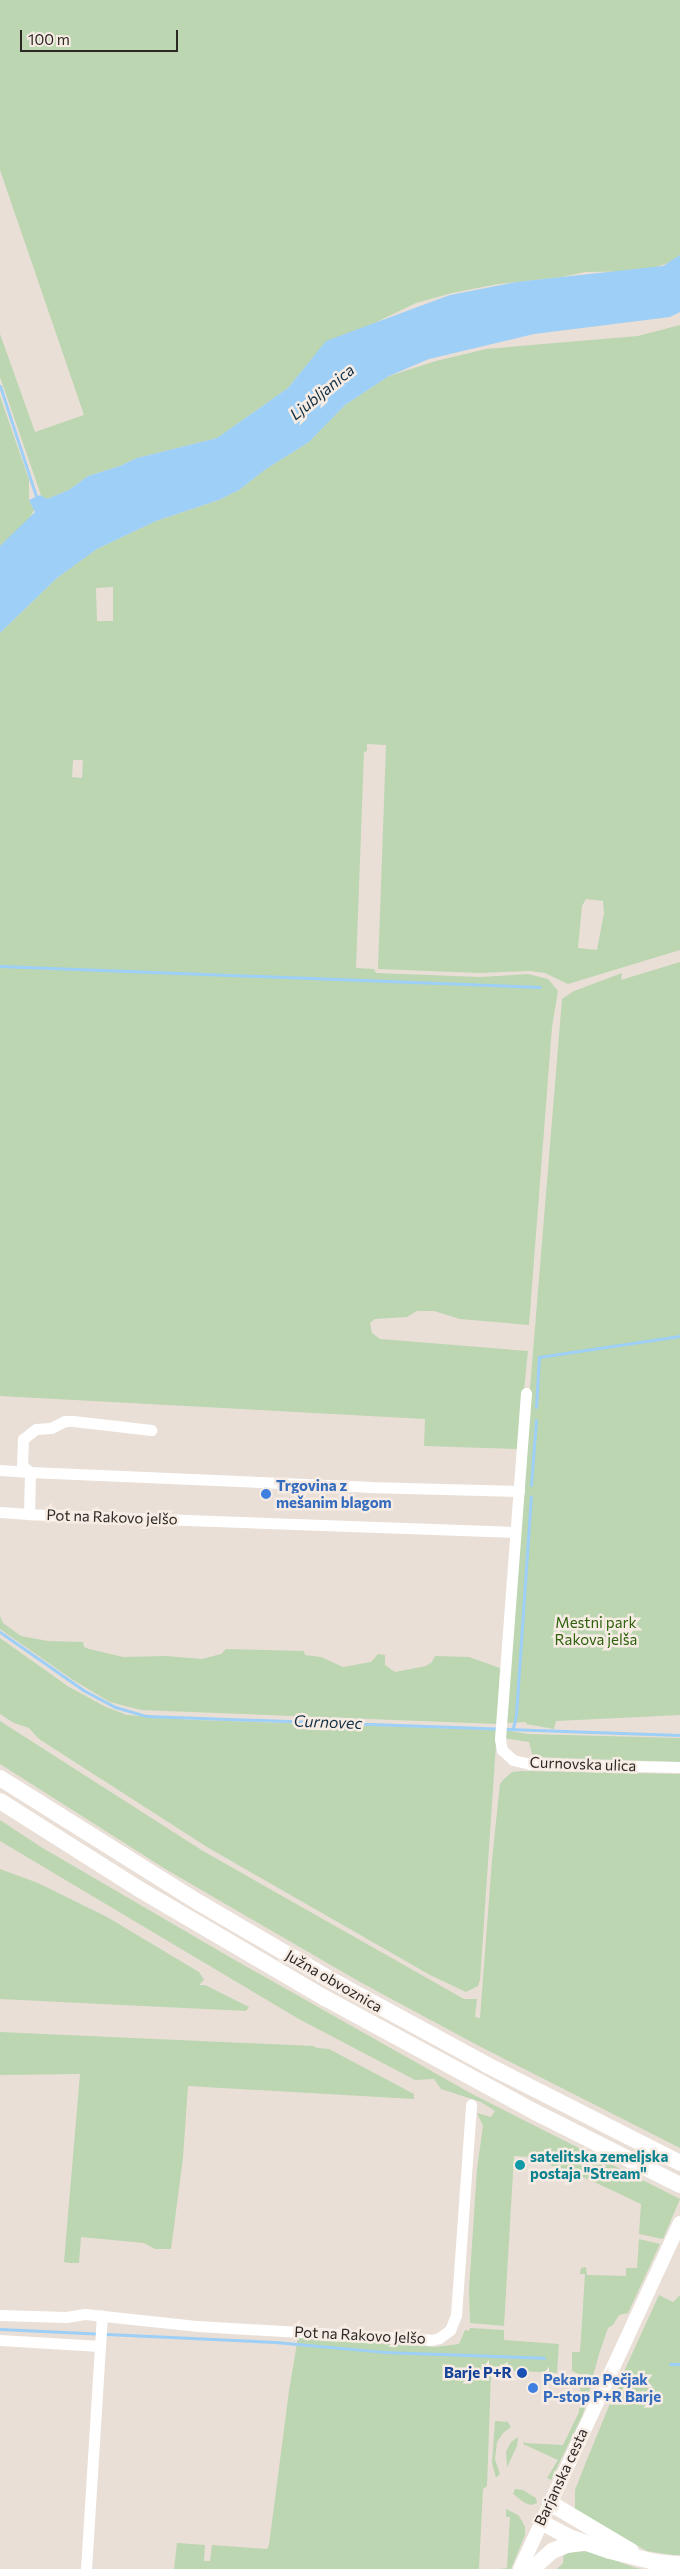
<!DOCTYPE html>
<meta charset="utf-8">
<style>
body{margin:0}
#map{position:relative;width:680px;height:2569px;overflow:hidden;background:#e9dfd7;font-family:Commissioner,sans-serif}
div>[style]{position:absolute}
.green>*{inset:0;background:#bbd6b0}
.water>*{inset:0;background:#9dcff7}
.stream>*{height:3px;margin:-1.5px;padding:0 1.5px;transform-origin:1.5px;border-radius:1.5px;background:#9dcff7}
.minor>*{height:11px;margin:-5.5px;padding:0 5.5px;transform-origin:5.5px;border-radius:5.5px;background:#fff}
.major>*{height:14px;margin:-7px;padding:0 7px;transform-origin:7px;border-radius:7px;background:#fff}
.highway>*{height:16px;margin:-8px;padding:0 8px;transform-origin:8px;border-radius:8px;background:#fff}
.dots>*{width:14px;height:14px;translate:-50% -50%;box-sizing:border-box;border:2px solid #f6ece4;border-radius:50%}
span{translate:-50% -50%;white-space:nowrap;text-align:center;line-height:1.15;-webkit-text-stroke:5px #f6ece4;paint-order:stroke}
.shop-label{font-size:15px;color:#366cbe;font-weight:700}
.left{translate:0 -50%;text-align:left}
.street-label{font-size:15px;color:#2c2825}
.park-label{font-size:15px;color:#2d610c}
.culture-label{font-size:15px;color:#0d838f;font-weight:700}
.transit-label{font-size:15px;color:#164399;font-weight:700}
.right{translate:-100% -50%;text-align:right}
.water-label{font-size:16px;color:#143044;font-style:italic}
.scale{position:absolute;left:20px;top:30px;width:158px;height:22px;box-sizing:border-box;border:2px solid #2c2825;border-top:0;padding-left:6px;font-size:15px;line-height:18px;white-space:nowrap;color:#2c2825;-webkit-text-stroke:4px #f6ece4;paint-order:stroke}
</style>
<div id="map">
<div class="green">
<div style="clip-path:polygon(0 0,680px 0,680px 258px,647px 271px,585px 272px,562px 277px,498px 284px,452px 293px,416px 303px,362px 329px,305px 367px,288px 388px,217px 438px,137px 458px,120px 466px,88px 476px,69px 490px,47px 499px,42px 498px,0 377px,0 334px,35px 432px,84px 415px,0 170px)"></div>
<div style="clip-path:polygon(evenodd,680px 325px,680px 950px,568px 984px,545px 973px,530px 971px,479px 973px,378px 969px,386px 745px,367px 744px,367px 751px,364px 752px,356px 968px,374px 969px,376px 973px,480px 977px,528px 974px,548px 979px,558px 991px,552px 1027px,529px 1325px,460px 1319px,434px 1311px,417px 1311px,407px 1317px,375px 1319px,370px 1323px,372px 1333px,380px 1339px,528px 1351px,518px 1449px,424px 1446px,425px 1419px,0 1396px,0 633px,57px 578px,97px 549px,156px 521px,219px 500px,239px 490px,266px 469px,309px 442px,345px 405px,389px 376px,436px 361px,486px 349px,638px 336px,680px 325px,113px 587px,113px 621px,97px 621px,96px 588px,113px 587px,680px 325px,73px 760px,83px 760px,82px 778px,72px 777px,73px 760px,680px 325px,586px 899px,603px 901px,604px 913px,597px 950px,578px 948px,582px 906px,586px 899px)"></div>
<div style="clip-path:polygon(0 396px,29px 480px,29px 500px,35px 508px,28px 521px,0 546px)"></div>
<div style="clip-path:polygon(680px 962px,680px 1715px,556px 1721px,554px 1729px,526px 1724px,526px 1722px,506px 1723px,518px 1534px,562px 999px,574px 991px,622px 973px,621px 980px)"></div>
<div style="clip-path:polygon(0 1616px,3px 1623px,21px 1636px,48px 1641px,83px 1642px,84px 1647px,89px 1649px,123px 1657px,166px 1656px,202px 1659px,221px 1654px,226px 1649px,304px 1651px,305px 1655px,321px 1657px,343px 1667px,371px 1662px,378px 1654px,385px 1655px,385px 1665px,395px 1672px,426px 1666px,432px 1662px,435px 1656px,469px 1657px,500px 1668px,498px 1724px,141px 1710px,110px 1702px,73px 1680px,0 1629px)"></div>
<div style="clip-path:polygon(0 1638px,69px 1687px,106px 1707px,127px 1715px,194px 1720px,497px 1730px,480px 1980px,478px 1986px,466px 1992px,430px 1975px,207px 1847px,39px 1739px,29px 1728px,14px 1723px,0 1714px)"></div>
<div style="clip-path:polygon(0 1721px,203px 1851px,464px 1999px,477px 1999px,475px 2017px,480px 2018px,492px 1860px,500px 1784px,504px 1779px,512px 1772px,522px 1771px,680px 1774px,680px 2148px,479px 2046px,360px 1982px,167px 1870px,0 1764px)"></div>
<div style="clip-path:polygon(504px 1730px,528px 1734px,680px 1738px,680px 1762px,533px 1757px,529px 1742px,504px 1738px)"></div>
<div style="clip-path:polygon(0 1820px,41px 1847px,233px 1959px,472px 2094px,680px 2199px,663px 2239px,639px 2234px,641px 2204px,590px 2180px,529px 2157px,514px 2156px,504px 2326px,470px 2323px,469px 2290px,477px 2169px,483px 2126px,477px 2113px,491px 2117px,495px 2111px,481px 2102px,441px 2089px,434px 2079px,415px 2080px,297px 2018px,0 1841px)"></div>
<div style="clip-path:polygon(0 1869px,38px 1883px,107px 1917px,199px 1972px,204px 1980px,199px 1985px,205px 1985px,249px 2007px,246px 2011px,0 1999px)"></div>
<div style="clip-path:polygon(0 2032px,313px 2046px,317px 2048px,329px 2049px,414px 2094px,414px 2099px,188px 2086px,183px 2158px,171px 2249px,155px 2249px,144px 2243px,81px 2237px,79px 2263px,70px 2263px,64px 2262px,80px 2074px,0 2075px)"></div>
<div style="clip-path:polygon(639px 2239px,660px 2244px,628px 2313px,619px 2315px,613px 2325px,608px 2328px,599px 2354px,583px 2414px,551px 2480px,547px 2478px,558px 2460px,523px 2444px,525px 2441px,525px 2443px,563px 2445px,579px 2412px,581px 2375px,572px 2371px,572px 2352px,580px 2352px,585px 2274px,580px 2274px,581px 2268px,586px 2267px,587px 2275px,626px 2276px,626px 2268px,637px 2268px)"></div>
<div style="clip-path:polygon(659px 2295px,673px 2302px,680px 2295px,680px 2555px,673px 2555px,647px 2551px,575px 2511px,575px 2490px,586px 2462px,616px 2389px)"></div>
<div style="clip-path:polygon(470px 2328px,504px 2330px,504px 2340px,559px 2344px,557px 2373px,496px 2370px,491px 2374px,487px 2486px,483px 2489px,479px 2569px,174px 2569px,177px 2543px,205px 2545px,204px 2561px,210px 2561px,212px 2545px,267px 2549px,269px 2545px,289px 2391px,298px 2337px,435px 2347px,459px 2344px,465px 2330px,469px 2331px)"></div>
<div style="clip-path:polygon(495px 2421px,508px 2422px,511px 2427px,503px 2433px,497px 2442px,495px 2459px,500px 2474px,496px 2478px,492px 2463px)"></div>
<div style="clip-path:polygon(518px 2437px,517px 2446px,507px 2467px,506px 2452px,511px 2442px)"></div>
<div style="clip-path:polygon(515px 2489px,523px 2490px,536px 2498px,537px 2503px,531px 2505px,525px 2503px,513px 2494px)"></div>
<div style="clip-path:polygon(506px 2509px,518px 2515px,522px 2521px,525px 2527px,525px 2535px,511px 2569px,500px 2569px,507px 2568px,510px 2517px,506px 2517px)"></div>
<div style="clip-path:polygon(590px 2551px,633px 2567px,641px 2569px,557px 2569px,563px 2563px,564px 2552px)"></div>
</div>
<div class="water">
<div style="clip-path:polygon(680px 255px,680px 312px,670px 317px,534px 334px,429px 359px,389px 376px,345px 405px,309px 442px,266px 469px,239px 490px,219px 500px,156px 521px,97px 549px,57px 578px,0 633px,0 546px,35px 512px,29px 500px,40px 495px,47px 499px,69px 490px,88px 476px,120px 466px,137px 458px,217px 438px,288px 388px,326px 341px,350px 332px,450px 295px,516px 282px,663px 266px)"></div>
</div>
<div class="stream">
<div style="left:0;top:386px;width:119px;rotate:71.9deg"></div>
<div style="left:0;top:966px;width:540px;rotate:2.23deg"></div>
<div style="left:536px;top:1407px;width:50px;rotate:-86.6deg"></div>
<div style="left:539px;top:1357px;width:143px;rotate:-8.5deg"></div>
<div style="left:531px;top:1485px;width:65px;rotate:-85.6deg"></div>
<div style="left:0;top:1632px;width:101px;rotate:34.9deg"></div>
<div style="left:83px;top:1690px;width:36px;rotate:28deg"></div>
<div style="left:115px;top:1707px;width:32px;rotate:16deg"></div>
<div style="left:146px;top:1716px;width:534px;rotate:2.04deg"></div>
<div style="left:513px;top:1728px;width:13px;rotate:-77deg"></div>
<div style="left:516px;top:1715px;width:219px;rotate:-86.1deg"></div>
<div style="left:0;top:2329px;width:275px;rotate:2.7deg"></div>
<div style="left:275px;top:2342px;width:109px;rotate:5.2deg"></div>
<div style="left:384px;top:2352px;width:160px;rotate:2.1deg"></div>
<div style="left:670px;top:2364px;width:10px"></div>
</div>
<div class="minor">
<div style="left:526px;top:1393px;width:347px;rotate:94.3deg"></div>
<div style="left:500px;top:1739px;width:11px;rotate:80deg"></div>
<div style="left:502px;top:1750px;width:15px;rotate:42deg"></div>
<div style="left:513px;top:1760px;width:18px;rotate:13deg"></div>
<div style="left:531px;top:1764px;width:149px;rotate:1.2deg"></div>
<div style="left:0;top:1470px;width:30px;rotate:4deg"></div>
<div style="left:30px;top:1472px;width:10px;rotate:-143deg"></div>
<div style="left:22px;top:1466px;width:27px;rotate:-88deg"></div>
<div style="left:23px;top:1439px;width:16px;rotate:-38deg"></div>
<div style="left:36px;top:1429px;width:15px;rotate:-4deg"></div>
<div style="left:51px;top:1428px;width:16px;rotate:-27deg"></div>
<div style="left:65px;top:1421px;width:8px"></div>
<div style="left:73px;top:1421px;width:79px;rotate:6.6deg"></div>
<div style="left:0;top:1512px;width:29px;rotate:4deg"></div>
<div style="left:515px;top:1532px;width:486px;rotate:-177.9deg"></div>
<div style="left:29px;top:1514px;width:42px;rotate:-88.6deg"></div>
<div style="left:30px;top:1472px;width:338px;rotate:2.5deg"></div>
<div style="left:368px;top:1487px;width:151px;rotate:1.5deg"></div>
<div style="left:0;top:2315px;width:66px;rotate:1.7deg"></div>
<div style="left:66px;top:2317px;width:19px;rotate:-9deg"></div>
<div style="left:85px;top:2314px;width:114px;rotate:6.1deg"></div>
<div style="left:198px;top:2326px;width:233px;rotate:3.4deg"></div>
<div style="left:431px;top:2340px;width:8px;rotate:-14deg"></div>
<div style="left:439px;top:2338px;width:14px;rotate:-36deg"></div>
<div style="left:450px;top:2330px;width:16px;rotate:-68deg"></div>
<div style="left:456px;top:2315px;width:211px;rotate:-85.9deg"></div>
<div style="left:0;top:2340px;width:100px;rotate:3.4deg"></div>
<div style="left:86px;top:2569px;width:254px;rotate:-86.4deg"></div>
</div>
<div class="major">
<div style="left:520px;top:2569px;width:381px;rotate:-65.2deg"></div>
</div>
<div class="highway">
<div style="left:0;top:1778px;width:234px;rotate:32.1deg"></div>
<div style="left:198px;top:1902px;width:159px;rotate:30.3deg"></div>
<div style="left:335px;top:1982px;width:173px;rotate:28.6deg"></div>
<div style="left:487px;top:2065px;width:216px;rotate:26.9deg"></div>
<div style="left:0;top:1801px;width:165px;rotate:32.3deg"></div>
<div style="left:139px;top:1889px;width:216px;rotate:30.4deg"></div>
<div style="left:325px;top:1998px;width:239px;rotate:28.5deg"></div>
<div style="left:535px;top:2112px;width:162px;rotate:26.7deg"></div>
<div style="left:550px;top:2503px;width:94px;rotate:30.7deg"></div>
<div style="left:541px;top:2522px;width:32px;rotate:28deg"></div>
<div style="left:569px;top:2537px;width:43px;rotate:18.9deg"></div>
<div style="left:610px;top:2551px;width:46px;rotate:13.7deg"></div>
<div style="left:655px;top:2562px;width:25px;rotate:5deg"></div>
<div style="left:532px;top:2569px;width:27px;rotate:-42deg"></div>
<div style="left:552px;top:2551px;width:16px;rotate:-22deg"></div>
<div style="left:567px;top:2545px;width:17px;rotate:-7deg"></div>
</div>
<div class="dots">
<div style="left:266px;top:1494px;background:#3f7fe0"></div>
<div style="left:520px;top:2165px;background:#0f9aa8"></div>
<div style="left:522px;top:2373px;background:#1a4fb4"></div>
<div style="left:533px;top:2388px;background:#3f7fe0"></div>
</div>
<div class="shop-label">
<span class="left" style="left:276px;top:1494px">Trgovina z<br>mešanim blagom</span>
<span class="left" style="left:543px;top:2388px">Pekarna Pečjak<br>P-stop P+R Barje</span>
</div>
<div class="street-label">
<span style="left:112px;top:1517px;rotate:2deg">Pot na Rakovo jelšo</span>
<span style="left:583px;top:1764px;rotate:2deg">Curnovska ulica</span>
<span style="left:334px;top:1981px;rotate:30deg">Južna obvoznica</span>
<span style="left:360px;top:2335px;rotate:3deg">Pot na Rakovo Jelšo</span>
<span style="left:561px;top:2477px;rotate:-65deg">Barjanska cesta</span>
</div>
<div class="park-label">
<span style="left:596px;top:1631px">Mestni park<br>Rakova jelša</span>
</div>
<div class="culture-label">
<span class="left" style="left:530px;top:2165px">satelitska zemeljska<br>postaja "Stream"</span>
</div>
<div class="transit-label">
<span class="right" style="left:512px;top:2373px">Barje P+R</span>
</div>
<div class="water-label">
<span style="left:322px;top:392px;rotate:-39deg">Ljubljanica</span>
<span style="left:328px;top:1722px;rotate:2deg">Curnovec</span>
</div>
<div class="scale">100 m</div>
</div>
